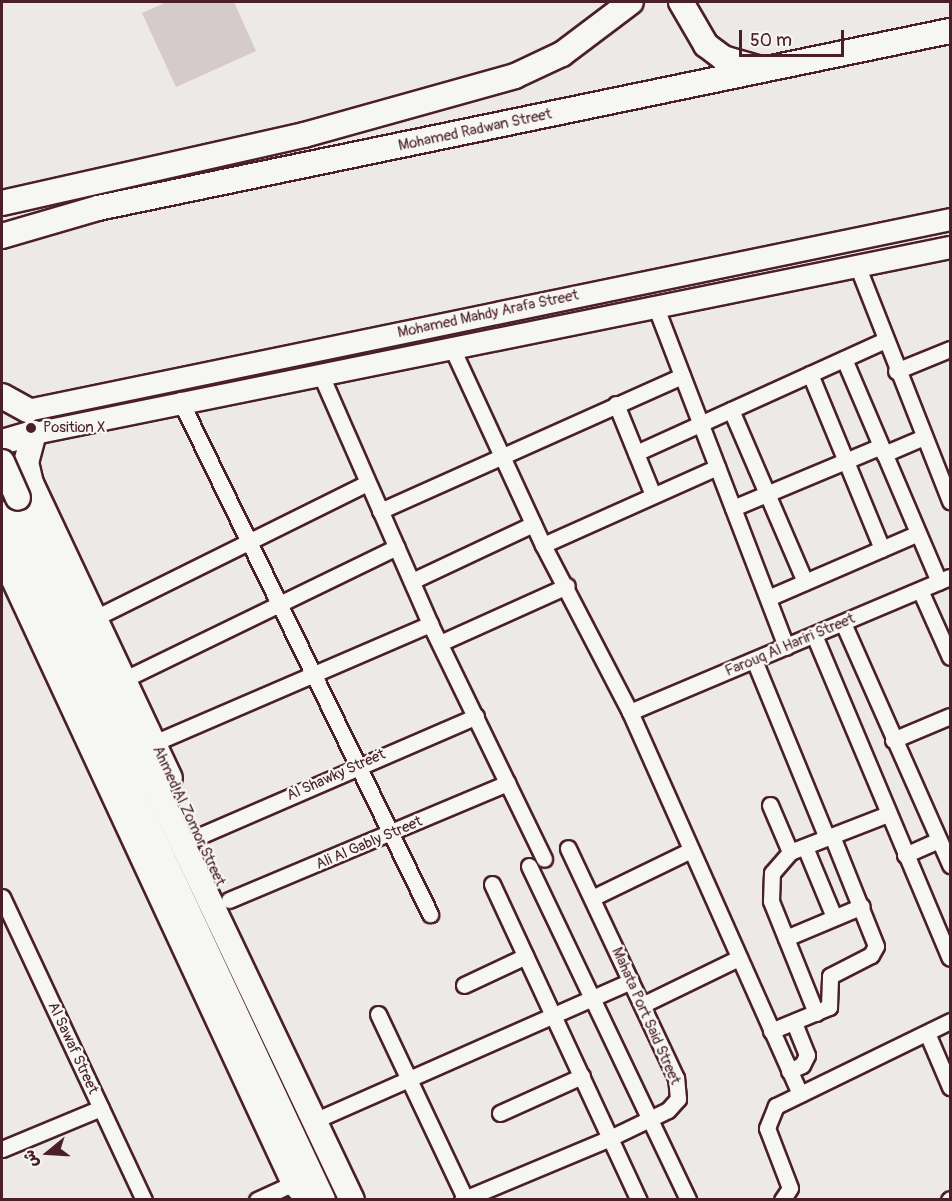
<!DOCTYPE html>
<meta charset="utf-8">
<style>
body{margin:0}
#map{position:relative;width:952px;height:1201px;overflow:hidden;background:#ece9e6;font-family:Pangolin,"Playpen Sans Arabic",sans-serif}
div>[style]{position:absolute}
.green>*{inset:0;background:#d4cbca}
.roads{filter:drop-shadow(2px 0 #4a1f2b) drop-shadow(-2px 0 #4a1f2b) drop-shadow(0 2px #4a1f2b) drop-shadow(0 -2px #4a1f2b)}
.street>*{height:15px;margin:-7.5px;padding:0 7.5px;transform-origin:7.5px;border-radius:7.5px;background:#f6f6f2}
.secondary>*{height:21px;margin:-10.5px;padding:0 10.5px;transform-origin:10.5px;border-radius:10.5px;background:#f6f6f2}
.primary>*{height:24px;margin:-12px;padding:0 12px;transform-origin:12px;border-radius:12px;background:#f6f6f2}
.bridges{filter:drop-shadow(2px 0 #4a1f2b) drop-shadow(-2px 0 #4a1f2b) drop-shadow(0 2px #4a1f2b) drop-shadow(0 -2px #4a1f2b)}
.primary-bridge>*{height:24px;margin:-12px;padding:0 12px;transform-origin:12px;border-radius:12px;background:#f6f6f2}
.dots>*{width:16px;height:16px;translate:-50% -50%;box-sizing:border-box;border:3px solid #f6f6f2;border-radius:50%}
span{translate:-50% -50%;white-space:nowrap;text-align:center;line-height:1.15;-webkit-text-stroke:4.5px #f6f6f2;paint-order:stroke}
.street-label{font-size:15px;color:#4a1f2b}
.poi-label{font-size:15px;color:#4a1f2b}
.left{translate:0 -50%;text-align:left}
.frame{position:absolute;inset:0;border:3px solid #4a1f2b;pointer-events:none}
.north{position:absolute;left:18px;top:1123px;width:60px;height:60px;-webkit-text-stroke:4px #f6f6f2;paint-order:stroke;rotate:252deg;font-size:16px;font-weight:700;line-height:24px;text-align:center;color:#4a1f2b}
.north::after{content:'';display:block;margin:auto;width:21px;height:27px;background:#4a1f2b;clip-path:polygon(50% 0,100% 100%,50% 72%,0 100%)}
.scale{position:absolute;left:739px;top:30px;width:105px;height:27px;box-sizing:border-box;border:3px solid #4a1f2b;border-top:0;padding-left:8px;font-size:18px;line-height:21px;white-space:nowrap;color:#4a1f2b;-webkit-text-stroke:4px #f6f6f2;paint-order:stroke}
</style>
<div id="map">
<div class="green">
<div style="clip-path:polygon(167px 2px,234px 2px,256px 51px,176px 87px,142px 13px)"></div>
</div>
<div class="roads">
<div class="street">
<div style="left:857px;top:265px;width:254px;rotate:68.5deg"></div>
<div style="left:655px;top:305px;width:366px;rotate:69deg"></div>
<div style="left:451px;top:346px;width:219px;rotate:65.2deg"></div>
<div style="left:543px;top:545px;width:188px;rotate:62.5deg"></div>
<div style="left:630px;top:712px;width:418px;rotate:66deg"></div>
<div style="left:844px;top:359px;width:242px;rotate:66.9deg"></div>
<div style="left:896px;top:371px;width:58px;rotate:-22.2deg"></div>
<div style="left:320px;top:373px;width:274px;rotate:66.3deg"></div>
<div style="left:430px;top:624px;width:261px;rotate:64.1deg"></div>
<div style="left:810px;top:374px;width:189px;rotate:67.6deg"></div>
<div style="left:180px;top:400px;width:572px;rotate:64.06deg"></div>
<div style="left:616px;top:404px;width:98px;rotate:67.9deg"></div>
<div style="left:731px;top:410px;width:187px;rotate:66.7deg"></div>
<div style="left:636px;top:453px;width:271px;rotate:-24.4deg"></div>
<div style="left:884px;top:454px;width:43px;rotate:-23deg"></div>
<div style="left:733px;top:508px;width:160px;rotate:-22.7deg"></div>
<div style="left:380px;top:511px;width:331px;rotate:-24.1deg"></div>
<div style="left:543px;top:545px;width:191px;rotate:-24.1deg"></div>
<div style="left:412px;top:581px;width:134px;rotate:-25.2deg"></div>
<div style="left:920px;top:590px;width:73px;rotate:65.9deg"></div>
<div style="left:768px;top:598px;width:163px;rotate:-23.4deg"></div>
<div style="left:97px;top:617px;width:301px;rotate:-26.4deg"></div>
<div style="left:843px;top:623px;width:265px;rotate:66.1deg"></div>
<div style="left:814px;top:635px;width:350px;rotate:67.2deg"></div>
<div style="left:440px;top:643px;width:139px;rotate:-24.2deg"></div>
<div style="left:754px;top:660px;width:192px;rotate:67.7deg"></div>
<div style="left:125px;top:679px;width:302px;rotate:-25.9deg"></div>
<div style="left:630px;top:712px;width:347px;rotate:-22.9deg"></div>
<div style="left:893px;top:740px;width:62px;rotate:-22.8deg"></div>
<div style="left:154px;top:743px;width:301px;rotate:-23.3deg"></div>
<div style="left:770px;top:805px;width:51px;rotate:66.9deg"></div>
<div style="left:197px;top:837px;width:304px;rotate:-23.4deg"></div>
<div style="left:805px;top:847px;width:76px;rotate:67.5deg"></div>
<div style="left:905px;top:855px;width:36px;rotate:-24deg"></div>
<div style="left:529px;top:866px;width:370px;rotate:64.5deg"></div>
<div style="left:492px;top:884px;width:349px;rotate:65.1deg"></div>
<div style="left:2px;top:897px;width:335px;rotate:64.9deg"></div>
<div style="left:592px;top:898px;width:110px;rotate:-25.9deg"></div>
<div style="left:229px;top:900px;width:302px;rotate:-22.8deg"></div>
<div style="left:786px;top:938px;width:82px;rotate:-22.8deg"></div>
<div style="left:464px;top:985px;width:68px;rotate:-25.1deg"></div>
<div style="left:642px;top:1005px;width:108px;rotate:-25.9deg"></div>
<div style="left:816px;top:1013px;width:121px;rotate:-111.9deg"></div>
<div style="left:771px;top:901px;width:28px;rotate:-88deg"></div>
<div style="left:772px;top:873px;width:28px;rotate:-49deg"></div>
<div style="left:790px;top:852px;width:105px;rotate:-21.2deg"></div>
<div style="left:378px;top:1014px;width:206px;rotate:64.7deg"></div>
<div style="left:771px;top:1031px;width:63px;rotate:-22.5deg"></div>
<div style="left:829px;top:1007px;width:31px;rotate:-88deg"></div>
<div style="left:830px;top:976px;width:46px;rotate:-27.1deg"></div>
<div style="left:871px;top:955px;width:10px;rotate:-61deg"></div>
<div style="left:876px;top:946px;width:118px;rotate:-111.8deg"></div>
<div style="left:927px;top:1033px;width:59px;rotate:66.9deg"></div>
<div style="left:789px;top:1071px;width:14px;rotate:-25deg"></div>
<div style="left:802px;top:1065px;width:11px;rotate:-63deg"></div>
<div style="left:807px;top:1055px;width:35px;rotate:-112deg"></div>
<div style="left:500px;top:1113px;width:90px;rotate:-24.3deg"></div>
<div style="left:316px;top:1120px;width:344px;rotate:-23.8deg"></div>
<div style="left:2px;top:1149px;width:107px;rotate:-22.5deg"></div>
<div style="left:257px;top:1200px;width:41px;rotate:-24.7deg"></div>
<div style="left:462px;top:1200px;width:160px;rotate:-22.7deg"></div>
<div style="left:610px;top:1138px;width:64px;rotate:-25.8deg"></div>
<div style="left:668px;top:1110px;width:15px;rotate:-48deg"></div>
<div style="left:678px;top:1099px;width:21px;rotate:-95deg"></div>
<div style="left:676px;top:1078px;width:254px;rotate:-115.2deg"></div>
<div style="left:782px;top:1200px;width:14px;rotate:-56deg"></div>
<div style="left:790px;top:1188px;width:64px;rotate:-111deg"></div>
<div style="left:767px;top:1128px;width:24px;rotate:-68deg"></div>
<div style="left:776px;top:1106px;width:194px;rotate:-26deg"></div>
<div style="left:949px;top:1200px;width:1px;rotate:-45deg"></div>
</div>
<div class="secondary">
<div style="left:27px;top:410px;width:943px;rotate:-11.69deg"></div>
<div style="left:34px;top:433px;width:935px;rotate:-11.48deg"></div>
</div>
<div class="primary">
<div style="left:681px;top:2px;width:50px;rotate:59.8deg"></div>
<div style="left:706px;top:45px;width:21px;rotate:37deg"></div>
<div style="left:723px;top:58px;width:36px;rotate:16deg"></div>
<div style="left:2px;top:203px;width:310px;rotate:-12.7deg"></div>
<div style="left:304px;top:135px;width:219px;rotate:-15.6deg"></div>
<div style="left:515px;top:76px;width:52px;rotate:-25.1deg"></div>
<div style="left:562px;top:54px;width:86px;rotate:-37deg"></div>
<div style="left:2px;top:236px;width:100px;rotate:-16.3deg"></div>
<div style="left:98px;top:208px;width:870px;rotate:-11.74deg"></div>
<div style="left:2px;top:396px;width:29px;rotate:29deg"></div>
<div style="left:34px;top:433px;width:30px;rotate:105deg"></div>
<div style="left:26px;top:462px;width:22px;rotate:77deg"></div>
<div style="left:31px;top:483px;width:326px;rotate:64.8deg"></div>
<div style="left:2px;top:442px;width:33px;rotate:-16deg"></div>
<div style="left:18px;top:498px;width:777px;rotate:64.56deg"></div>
<div style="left:2px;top:514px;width:757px;rotate:64.92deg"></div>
<div style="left:2px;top:554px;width:693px;rotate:65.1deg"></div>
<div style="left:294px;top:1183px;width:23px;rotate:47deg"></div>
</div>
</div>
<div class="bridges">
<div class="primary-bridge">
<div style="left:2px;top:462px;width:39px;rotate:66deg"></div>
</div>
</div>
<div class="dots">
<div style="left:31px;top:428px;background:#4a1f2b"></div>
</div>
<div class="street-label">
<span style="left:475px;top:130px;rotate:-12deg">Mohamed Radwan Street</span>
<span style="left:488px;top:314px;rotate:-12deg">Mohamed Mahdy Arafa Street</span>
<span style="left:790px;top:645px;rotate:-23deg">Farouq Al Hariri Street</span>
<span style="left:336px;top:775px;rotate:-24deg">Al Shawky Street</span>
<span style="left:189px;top:816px;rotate:65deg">Ahmed Al Zomor Street</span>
<span style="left:369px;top:843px;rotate:-23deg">Ali Al Gably Street</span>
<span style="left:646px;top:1016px;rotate:66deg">Mahata Port Said Street</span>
<span style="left:73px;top:1048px;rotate:65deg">Al Sawaf Street</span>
</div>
<div class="poi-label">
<span class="left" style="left:43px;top:428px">Position X</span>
</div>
<div class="frame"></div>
<div class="north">ش</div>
<div class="scale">50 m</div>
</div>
